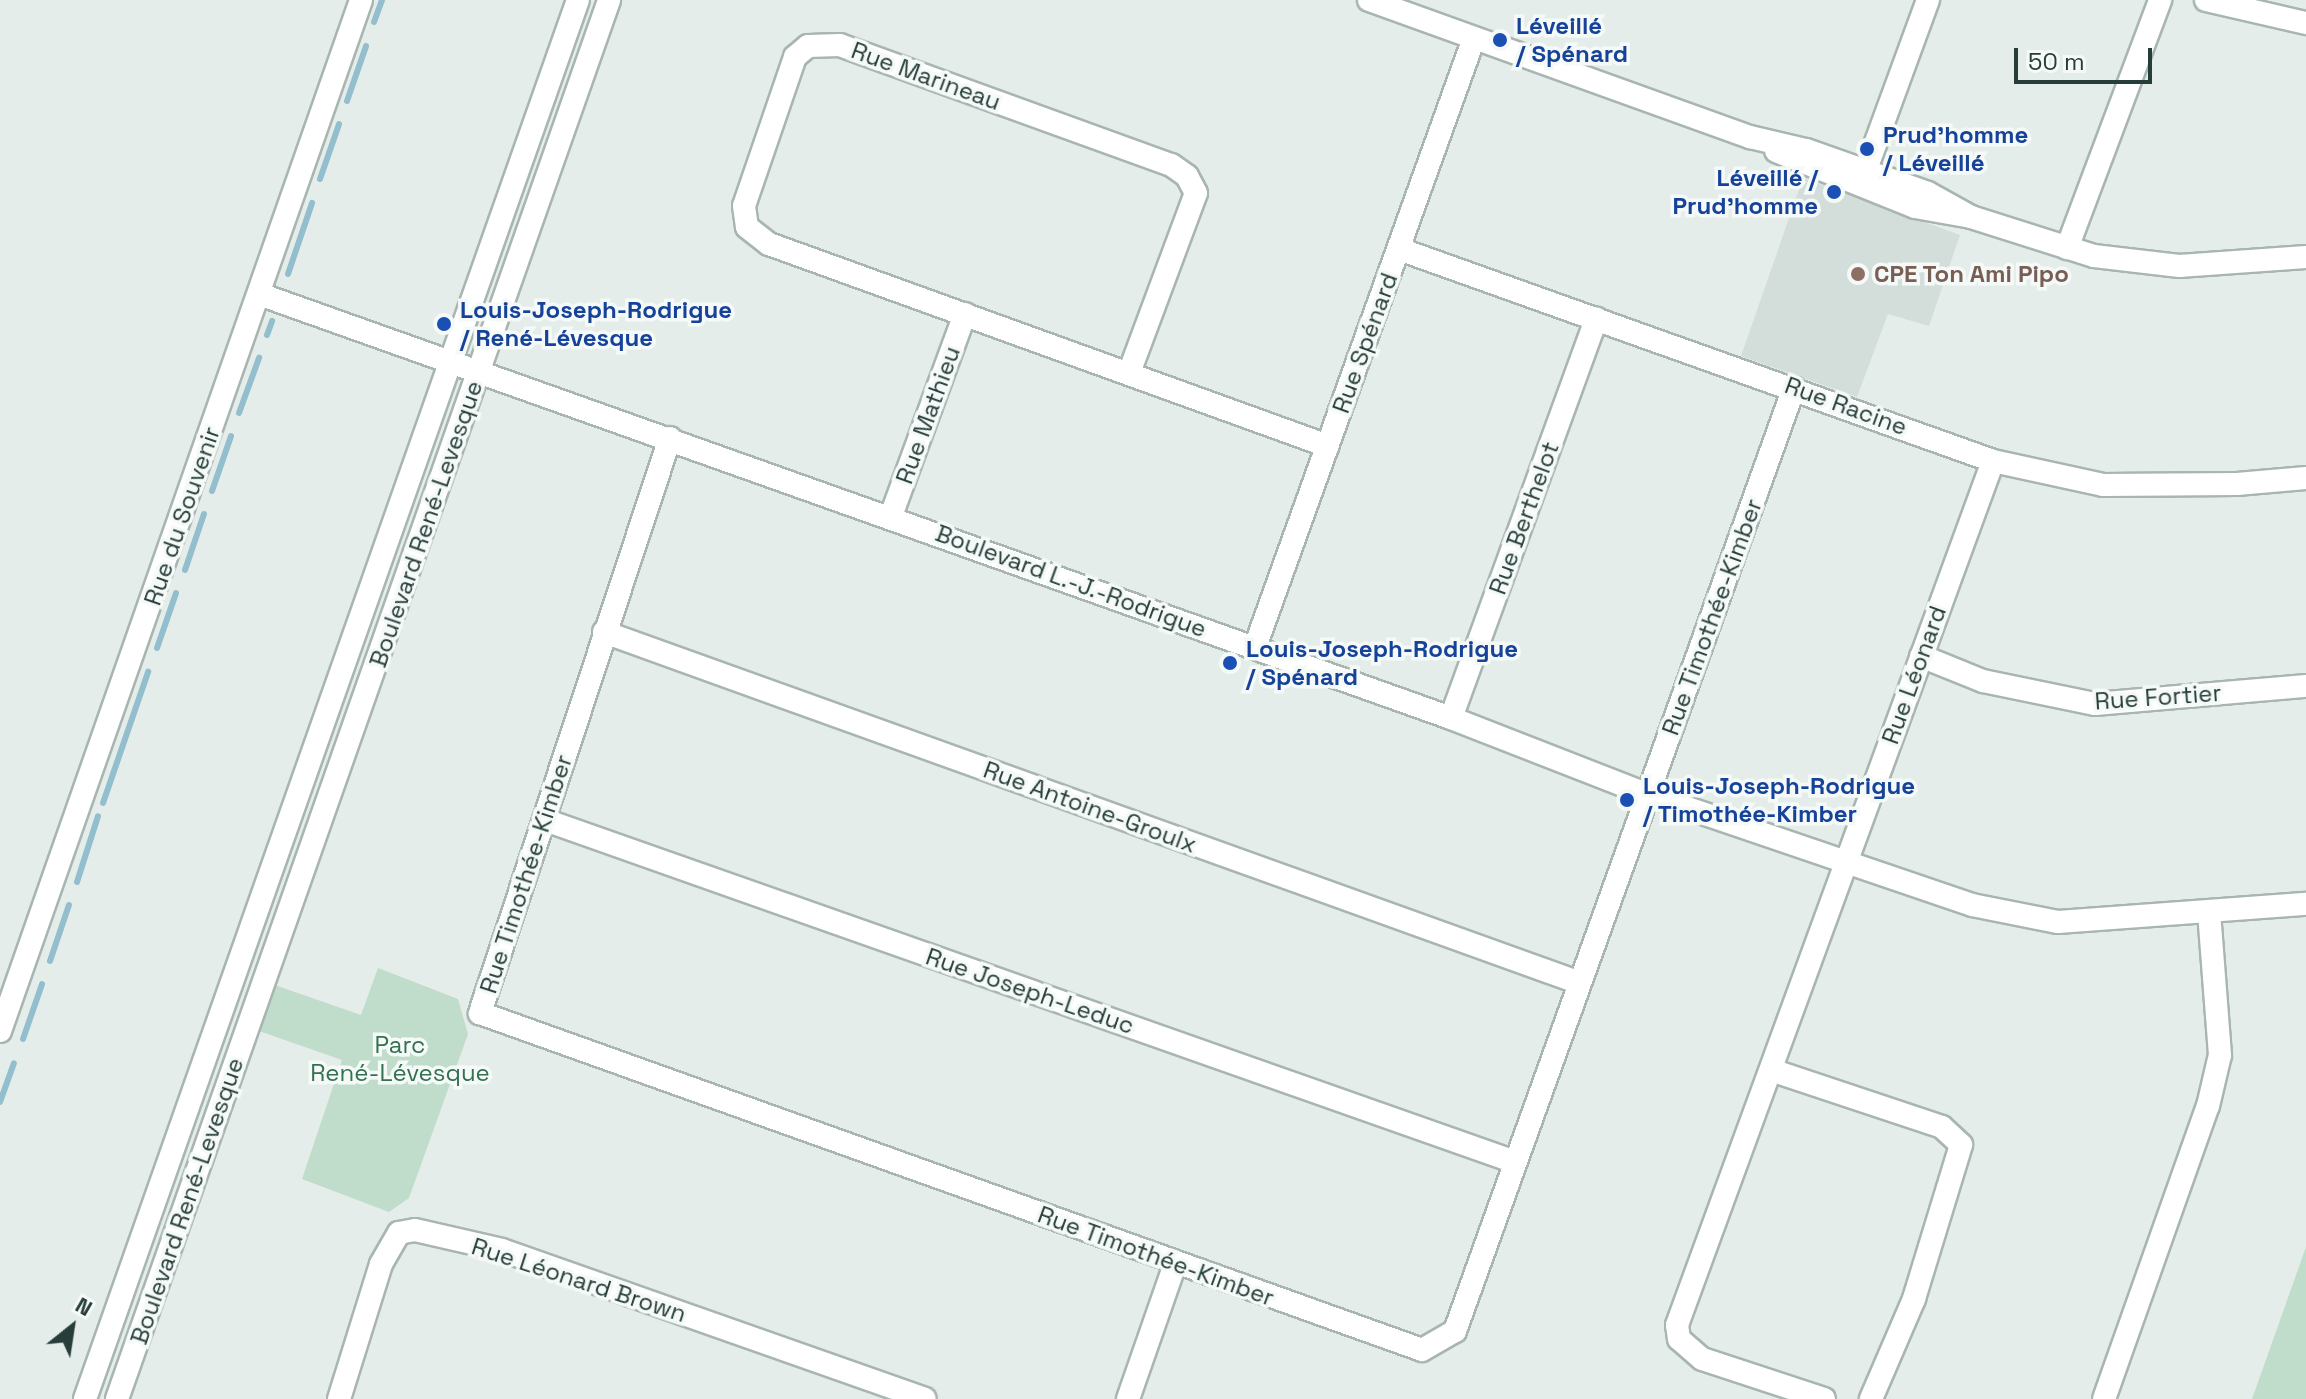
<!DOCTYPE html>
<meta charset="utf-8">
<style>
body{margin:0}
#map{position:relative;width:2306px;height:1399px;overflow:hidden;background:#e5edea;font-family:"Space Grotesk",sans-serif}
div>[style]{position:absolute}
.built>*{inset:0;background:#d3ddd9}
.green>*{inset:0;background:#c0dcca}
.stream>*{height:6px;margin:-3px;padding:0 3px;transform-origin:3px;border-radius:3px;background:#92becd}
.roads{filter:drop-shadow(2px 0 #a8b5b1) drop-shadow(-2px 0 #a8b5b1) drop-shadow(0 2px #a8b5b1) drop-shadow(0 -2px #a8b5b1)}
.minor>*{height:22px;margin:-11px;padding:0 11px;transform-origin:11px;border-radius:11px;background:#fff}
.dots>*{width:22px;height:22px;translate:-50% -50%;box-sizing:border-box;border:4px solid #f5faf8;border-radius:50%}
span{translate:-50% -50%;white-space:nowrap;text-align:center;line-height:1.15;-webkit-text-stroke:7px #f5faf8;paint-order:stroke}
.transit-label{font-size:24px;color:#164399;font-weight:700}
.left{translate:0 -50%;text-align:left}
.right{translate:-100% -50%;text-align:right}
.street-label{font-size:24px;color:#263d39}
.education-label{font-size:24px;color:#785e54;font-weight:700}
.park-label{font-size:24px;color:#337151}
.north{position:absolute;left:32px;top:1287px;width:80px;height:80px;-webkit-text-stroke:6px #f5faf8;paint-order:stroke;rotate:30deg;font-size:22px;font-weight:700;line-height:32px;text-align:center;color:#263d39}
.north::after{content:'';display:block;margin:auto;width:28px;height:36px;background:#263d39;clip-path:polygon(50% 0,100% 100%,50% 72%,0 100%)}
.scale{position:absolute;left:2014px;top:48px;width:138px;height:36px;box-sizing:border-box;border:4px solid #263d39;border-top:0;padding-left:10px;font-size:24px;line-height:28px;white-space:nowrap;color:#263d39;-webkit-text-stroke:6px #f5faf8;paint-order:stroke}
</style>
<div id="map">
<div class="built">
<div style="clip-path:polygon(1803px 178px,1960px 235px,1929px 326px,1888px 314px,1857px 397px,1741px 356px)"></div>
</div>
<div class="green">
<div style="clip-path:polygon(378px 968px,458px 999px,468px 1034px,409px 1198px,389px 1212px,302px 1179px,342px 1060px,253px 1029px,269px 983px,361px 1015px)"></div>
<div style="clip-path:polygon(2306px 1247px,2306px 1399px,2252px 1399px)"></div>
</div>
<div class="stream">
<div style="left:374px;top:22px;width:23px;rotate:-70deg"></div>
<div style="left:347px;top:101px;width:58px;rotate:-70.9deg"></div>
<div style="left:320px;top:179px;width:58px;rotate:-70.9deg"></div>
<div style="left:288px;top:274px;width:75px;rotate:-71.3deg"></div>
<div style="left:267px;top:335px;width:15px;rotate:-70deg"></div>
<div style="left:239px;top:413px;width:59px;rotate:-70deg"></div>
<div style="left:212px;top:491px;width:58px;rotate:-70.9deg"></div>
<div style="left:185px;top:570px;width:59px;rotate:-71.3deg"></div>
<div style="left:157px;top:648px;width:58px;rotate:-70.9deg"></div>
<div style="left:103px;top:803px;width:139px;rotate:-71deg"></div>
<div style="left:77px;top:882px;width:69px;rotate:-72.3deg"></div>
<div style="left:50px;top:961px;width:59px;rotate:-71.3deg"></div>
<div style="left:23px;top:1039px;width:58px;rotate:-70.9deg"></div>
<div style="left:0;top:1102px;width:41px;rotate:-70.3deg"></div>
</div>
<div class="roads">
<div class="minor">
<div style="left:1369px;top:0;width:405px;rotate:19.8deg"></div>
<div style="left:1750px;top:137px;width:57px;rotate:13.1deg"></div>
<div style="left:1806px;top:150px;width:129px;rotate:19.4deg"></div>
<div style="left:1928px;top:193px;width:49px;rotate:29.2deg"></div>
<div style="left:2206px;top:0;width:103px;rotate:13deg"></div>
<div style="left:1776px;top:151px;width:150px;rotate:21.9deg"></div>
<div style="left:1915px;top:207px;width:57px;rotate:10.1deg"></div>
<div style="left:1971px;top:217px;width:129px;rotate:17.6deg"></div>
<div style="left:2094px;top:256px;width:86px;rotate:6.7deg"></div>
<div style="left:2179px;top:266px;width:127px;rotate:-4.1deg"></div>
<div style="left:1861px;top:183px;width:195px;rotate:-69.9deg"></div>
<div style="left:2067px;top:248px;width:265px;rotate:-69.4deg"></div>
<div style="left:1399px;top:249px;width:631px;rotate:19.64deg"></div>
<div style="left:1993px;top:461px;width:113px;rotate:12.3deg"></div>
<div style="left:2103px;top:485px;width:134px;rotate:-0.4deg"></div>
<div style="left:2237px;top:484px;width:69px;rotate:-5deg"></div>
<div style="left:259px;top:294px;width:1265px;rotate:19.58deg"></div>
<div style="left:1451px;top:718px;width:212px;rotate:21.3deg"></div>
<div style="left:1649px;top:795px;width:341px;rotate:18.8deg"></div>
<div style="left:1972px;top:905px;width:88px;rotate:11.2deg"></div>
<div style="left:2058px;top:922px;width:249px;rotate:-4.2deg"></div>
<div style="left:1129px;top:373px;width:192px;rotate:-69.6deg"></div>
<div style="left:1196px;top:193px;width:19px;rotate:-118deg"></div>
<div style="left:1187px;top:176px;width:19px;rotate:-145deg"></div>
<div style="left:1171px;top:165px;width:352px;rotate:-160.1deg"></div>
<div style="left:840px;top:45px;width:32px;rotate:178deg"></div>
<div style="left:808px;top:46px;width:17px;rotate:140deg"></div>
<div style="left:795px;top:57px;width:157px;rotate:108.9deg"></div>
<div style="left:744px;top:206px;width:21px;rotate:82deg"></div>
<div style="left:747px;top:227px;width:28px;rotate:38deg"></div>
<div style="left:769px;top:244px;width:594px;rotate:19.87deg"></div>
<div style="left:670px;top:438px;width:606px;rotate:108.29deg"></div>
<div style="left:480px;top:1013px;width:1000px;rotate:19.68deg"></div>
<div style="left:1422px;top:1350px;width:38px;rotate:-30deg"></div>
<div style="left:1455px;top:1331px;width:1002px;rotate:-70.23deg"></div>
<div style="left:891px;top:516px;width:215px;rotate:-69.9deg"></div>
<div style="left:604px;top:632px;width:1034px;rotate:19.78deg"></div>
<div style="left:1255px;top:647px;width:647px;rotate:-70.22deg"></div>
<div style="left:1921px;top:656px;width:67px;rotate:22deg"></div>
<div style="left:1983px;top:681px;width:114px;rotate:11.6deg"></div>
<div style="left:2095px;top:704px;width:212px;rotate:-4.9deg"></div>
<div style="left:1451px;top:718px;width:425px;rotate:-70deg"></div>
<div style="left:545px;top:820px;width:1029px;rotate:19.42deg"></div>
<div style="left:0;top:1031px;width:1092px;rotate:-70.7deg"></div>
<div style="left:1771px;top:1070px;width:180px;rotate:18.4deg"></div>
<div style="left:1942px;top:1127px;width:26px;rotate:43deg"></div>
<div style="left:1961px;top:1145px;width:161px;rotate:107deg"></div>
<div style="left:1914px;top:1299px;width:109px;rotate:113.3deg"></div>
<div style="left:85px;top:1399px;width:1483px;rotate:-70.59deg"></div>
<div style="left:117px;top:1399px;width:1483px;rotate:-70.62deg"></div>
<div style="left:339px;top:1399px;width:141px;rotate:-72.7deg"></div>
<div style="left:381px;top:1264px;width:36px;rotate:-60deg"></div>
<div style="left:399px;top:1233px;width:16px;rotate:-11deg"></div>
<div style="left:415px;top:1230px;width:89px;rotate:12.9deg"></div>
<div style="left:502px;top:1250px;width:448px;rotate:19.4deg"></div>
<div style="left:1128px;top:1399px;width:143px;rotate:-70.8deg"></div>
<div style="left:1824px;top:1399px;width:128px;rotate:-161.8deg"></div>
<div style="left:1702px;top:1359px;width:30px;rotate:-139deg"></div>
<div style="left:1679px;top:1339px;width:14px;rotate:-98deg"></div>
<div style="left:1677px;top:1325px;width:920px;rotate:-69.91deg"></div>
<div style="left:2104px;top:1399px;width:311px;rotate:-70.5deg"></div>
<div style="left:2208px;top:1106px;width:52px;rotate:-76.8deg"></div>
<div style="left:2220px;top:1055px;width:142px;rotate:-94.4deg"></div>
</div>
</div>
<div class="dots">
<div style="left:1500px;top:40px;background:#1a4fb4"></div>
<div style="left:1867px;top:149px;background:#1a4fb4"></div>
<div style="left:1834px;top:192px;background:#1a4fb4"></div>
<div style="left:1858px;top:274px;background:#8d6e63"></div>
<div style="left:444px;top:324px;background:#1a4fb4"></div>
<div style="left:1230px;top:663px;background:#1a4fb4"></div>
<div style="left:1627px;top:800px;background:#1a4fb4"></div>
</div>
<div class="transit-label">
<span class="left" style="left:1516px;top:40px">Léveillé<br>/ Spénard</span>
<span class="left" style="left:1883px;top:149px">Prud'homme<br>/ Léveillé</span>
<span class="right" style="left:1818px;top:192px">Léveillé /<br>Prud'homme</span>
<span class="left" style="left:460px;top:324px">Louis-Joseph-Rodrigue<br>/ René-Lévesque</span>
<span class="left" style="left:1246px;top:663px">Louis-Joseph-Rodrigue<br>/ Spénard</span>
<span class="left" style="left:1643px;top:800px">Louis-Joseph-Rodrigue<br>/ Timothée-Kimber</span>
</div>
<div class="street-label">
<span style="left:926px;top:76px;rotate:20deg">Rue Marineau</span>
<span style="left:1365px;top:343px;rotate:-70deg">Rue Spénard</span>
<span style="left:1846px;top:406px;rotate:20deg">Rue Racine</span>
<span style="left:928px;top:415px;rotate:-70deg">Rue Mathieu</span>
<span style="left:182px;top:516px;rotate:-71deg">Rue du Souvenir</span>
<span style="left:1524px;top:518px;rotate:-70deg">Rue Berthelot</span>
<span style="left:426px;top:524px;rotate:-71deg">Boulevard René-Levesque</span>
<span style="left:1071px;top:581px;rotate:20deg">Boulevard L.-J.-Rodrigue</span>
<span style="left:1712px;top:617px;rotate:-70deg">Rue Timothée-Kimber</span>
<span style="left:1914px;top:675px;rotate:-70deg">Rue Léonard</span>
<span style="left:2158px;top:697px;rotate:-4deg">Rue Fortier</span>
<span style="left:1090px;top:807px;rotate:20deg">Rue Antoine-Groulx</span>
<span style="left:526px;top:874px;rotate:-72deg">Rue Timothée-Kimber</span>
<span style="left:1030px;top:991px;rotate:19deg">Rue Joseph-Leduc</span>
<span style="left:187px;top:1201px;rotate:-71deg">Boulevard René-Levesque</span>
<span style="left:1156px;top:1256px;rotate:20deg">Rue Timothée-Kimber</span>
<span style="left:579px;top:1280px;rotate:18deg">Rue Léonard Brown</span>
</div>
<div class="education-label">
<span class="left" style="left:1874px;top:274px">CPE Ton Ami Pipo</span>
</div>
<div class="park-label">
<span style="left:400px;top:1059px">Parc<br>René-Lévesque</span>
</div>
<div class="north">N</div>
<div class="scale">50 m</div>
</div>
